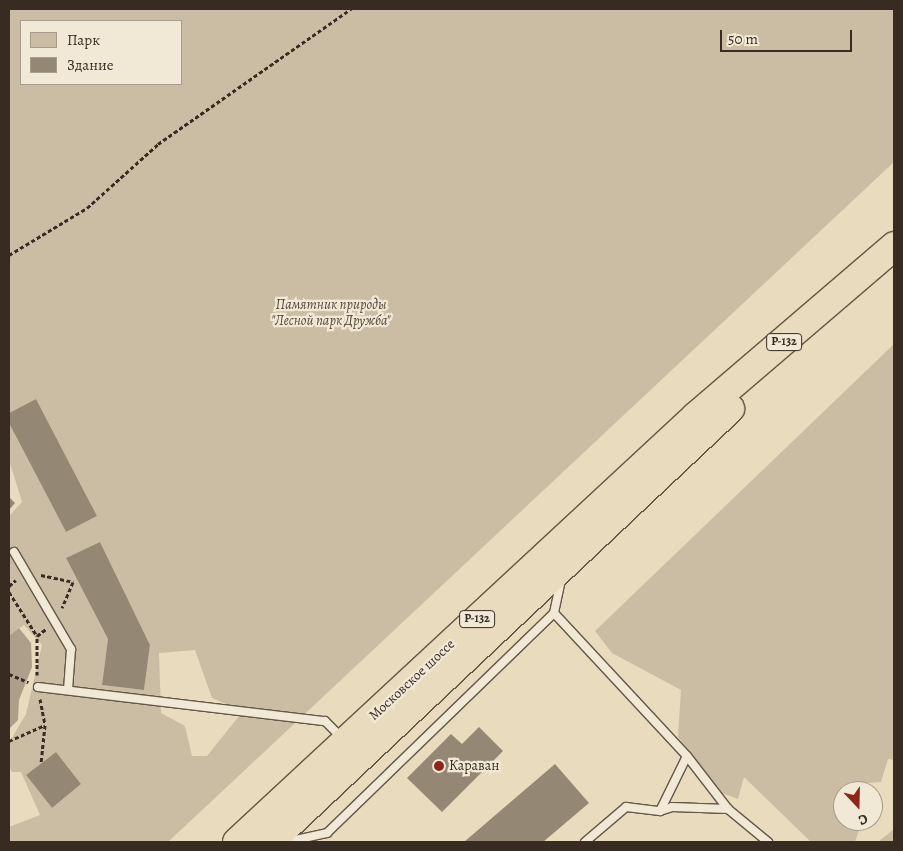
<!DOCTYPE html>
<meta charset="utf-8">
<style>
body{margin:0}
#map{position:relative;width:903px;height:851px;overflow:hidden;background:#e9dbbe;font-family:Alegreya,serif}
div>[style]{position:absolute}
.green>*{inset:0;background:#cbbda3}
.water>*{inset:0;background:#ad9f89}
.building>*{inset:0;background:#948773}
.path>*{height:3px;margin-top:-1.5px;transform-origin:0;background:repeating-linear-gradient(90deg,#382b21 0 4px,transparent 0 6.5px)}
.roads{filter:drop-shadow(1px 0 #645748) drop-shadow(-1px 0 #645748) drop-shadow(0 1px #645748) drop-shadow(0 -1px #645748)}
.lane>*{height:8px;margin:-4px;padding:0 4px;transform-origin:4px;border-radius:4px;background:#f1e8d5}
.highway>*{height:28px;margin:-14px;padding:0 14px;transform-origin:14px;border-radius:14px;background:#e9dbbe}
.dots>*{width:14px;height:14px;translate:-50% -50%;box-sizing:border-box;border:2px solid #f1e8d5;border-radius:50%}
span{translate:-50% -50%;white-space:nowrap;text-align:center;line-height:1.15;-webkit-text-stroke:4.5px #f1e8d5;paint-order:stroke}
.shield-label span{padding:1px 4px;background:#f1e8d5;border:1px solid;border-radius:4px;-webkit-text-stroke-width:0}
.shield-label{font-size:12px;color:#382b21;font-weight:700}
.park-label{font-size:14px;color:#55483b;font-style:italic}
.street-label{font-size:14px;color:#382b21}
.poi-label{font-size:14px;color:#382b21}
.left{translate:0 -50%;text-align:left}
.frame{position:absolute;inset:0;border:10px solid #382b21;pointer-events:none}
.legend{position:absolute;left:20px;top:20px;width:162px;height:65px;box-sizing:border-box;background:#f1e8d5;border:1px solid #a79c8d;margin:0;padding:6px 9px;list-style:none;font-size:15px;color:#382b21}
.legend li{display:flex;align-items:center;gap:10px;height:25px}
.legend b{width:25px;border:1px solid #a79c8d}
.north{position:absolute;left:833px;top:781px;width:50px;height:50px;box-sizing:border-box;background:#f1e8d5;border:1px solid #a79c8d;border-radius:50%;rotate:159deg;font-size:14px;font-weight:700;line-height:20px;text-align:center;color:#382b21}
.north::after{content:'';display:block;margin:auto;width:18px;height:22px;background:#8f2418;clip-path:polygon(50% 0,100% 100%,50% 72%,0 100%)}
.scale{position:absolute;left:720px;top:30px;width:132px;height:22px;box-sizing:border-box;border:2px solid #382b21;border-top:0;padding-left:6px;font-size:15px;line-height:18px;white-space:nowrap;color:#382b21;-webkit-text-stroke:4px #f1e8d5;paint-order:stroke}
</style>
<div id="map">
<div class="green">
<div style="clip-path:polygon(evenodd,9px 9px,894px 9px,894px 162px,168px 842px,9px 842px,9px 827px,40px 815px,21px 772px,12px 772px,9px 766px,9px 743px,26px 714px,42px 645px,24px 625px,9px 636px,9px 516px,22px 502px,9px 460px,9px 423px,66px 532px,97px 516px,36px 399px,9px 413px,9px 9px,21px 21px,181px 21px,181px 84px,21px 84px,21px 21px,9px 9px,100px 542px,150px 645px,144px 690px,102px 685px,108px 639px,66px 558px,100px 542px,9px 9px,195px 650px,212px 698px,243px 711px,207px 756px,192px 756px,185px 726px,161px 713px,159px 653px,195px 650px,9px 9px,56px 752px,81px 784px,52px 808px,26px 775px,56px 752px)"></div>
<div style="clip-path:polygon(894px 344px,894px 760px,888px 759px,881px 782px,866px 783px,866px 791px,843px 791px,843px 821px,862px 821px,855px 842px,811px 842px,744px 777px,738px 799px,722px 793px,678px 737px,681px 690px,612px 653px,595px 631px)"></div>
<div style="clip-path:polygon(894px 829px,894px 842px,878px 842px)"></div>
</div>
<div class="water">
<div style="clip-path:polygon(19px 628px,31px 643px,32px 667px,19px 700px,18px 720px,9px 729px,9px 636px)"></div>
</div>
<div class="building">
<div style="clip-path:polygon(36px 399px,97px 516px,66px 532px,9px 423px,9px 413px)"></div>
<div style="clip-path:polygon(9px 497px,15px 503px,9px 510px)"></div>
<div style="clip-path:polygon(100px 542px,150px 645px,144px 690px,102px 685px,108px 639px,66px 558px)"></div>
<div style="clip-path:polygon(479px 727px,503px 751px,442px 812px,407px 778px,451px 734px,462px 744px)"></div>
<div style="clip-path:polygon(56px 752px,81px 784px,52px 808px,26px 775px)"></div>
<div style="clip-path:polygon(555px 764px,589px 803px,543px 842px,464px 842px)"></div>
</div>
<div class="path">
<div style="left:9px;top:255px;width:91px;rotate:-31.1deg"></div>
<div style="left:87px;top:208px;width:96px;rotate:-42deg"></div>
<div style="left:158px;top:144px;width:236px;rotate:-35deg"></div>
<div style="left:41px;top:575px;width:33px;rotate:12deg"></div>
<div style="left:73px;top:582px;width:28px;rotate:113deg"></div>
<div style="left:9px;top:586px;width:9px;rotate:-41deg"></div>
<div style="left:9px;top:592px;width:52px;rotate:57.5deg"></div>
<div style="left:9px;top:674px;width:21px;rotate:23deg"></div>
<div style="left:37px;top:675px;width:39px;rotate:-90deg"></div>
<div style="left:37px;top:636px;width:11px;rotate:-38deg"></div>
<div style="left:40px;top:699px;width:26px;rotate:79deg"></div>
<div style="left:9px;top:741px;width:39px;rotate:-24deg"></div>
<div style="left:45px;top:725px;width:38px;rotate:96deg"></div>
</div>
<div class="roads">
<div class="lane">
<div style="left:14px;top:552px;width:113px;rotate:59.6deg"></div>
<div style="left:71px;top:649px;width:41px;rotate:94.2deg"></div>
<div style="left:561px;top:580px;width:34px;rotate:102deg"></div>
<div style="left:554px;top:613px;width:195px;rotate:47.1deg"></div>
<div style="left:687px;top:756px;width:67px;rotate:52.3deg"></div>
<div style="left:728px;top:809px;width:52px;rotate:39.5deg"></div>
<div style="left:38px;top:687px;width:289px;rotate:6.8deg"></div>
<div style="left:325px;top:721px;width:24px;rotate:45deg"></div>
<div style="left:660px;top:811px;width:61px;rotate:-63.9deg"></div>
<div style="left:286px;top:842px;width:42px;rotate:-12.4deg"></div>
<div style="left:327px;top:833px;width:316px;rotate:-44.1deg"></div>
<div style="left:585px;top:842px;width:54px;rotate:-40.5deg"></div>
<div style="left:626px;top:807px;width:34px;rotate:7deg"></div>
<div style="left:660px;top:811px;width:13px;rotate:-18deg"></div>
<div style="left:672px;top:807px;width:56px;rotate:2deg"></div>
</div>
<div class="highway">
<div style="left:237px;top:842px;width:626px;rotate:-42.86deg"></div>
<div style="left:696px;top:416px;width:261px;rotate:-40.6deg"></div>
<div style="left:270px;top:842px;width:632px;rotate:-43.27deg"></div>
</div>
</div>
<div class="dots">
<div style="left:439px;top:766px;background:#8f2418"></div>
</div>
<div class="shield-label">
<span style="left:784px;top:342px">Р-132</span>
<span style="left:477px;top:619px">Р-132</span>
</div>
<div class="park-label">
<span style="left:331px;top:313px">Памятник природы<br>"Лесной парк Дружба"</span>
</div>
<div class="street-label">
<span style="left:412px;top:680px;rotate:-43deg">Московское шоссе</span>
</div>
<div class="poi-label">
<span class="left" style="left:449px;top:766px">Караван</span>
</div>
<div class="frame"></div>
<ul class="legend">
<li><b style="height:14px;background:#cbbda3"></b>Парк</li>
<li><b style="height:14px;background:#948773"></b>Здание</li>
</ul>
<div class="north">С</div>
<div class="scale">50 m</div>
</div>
